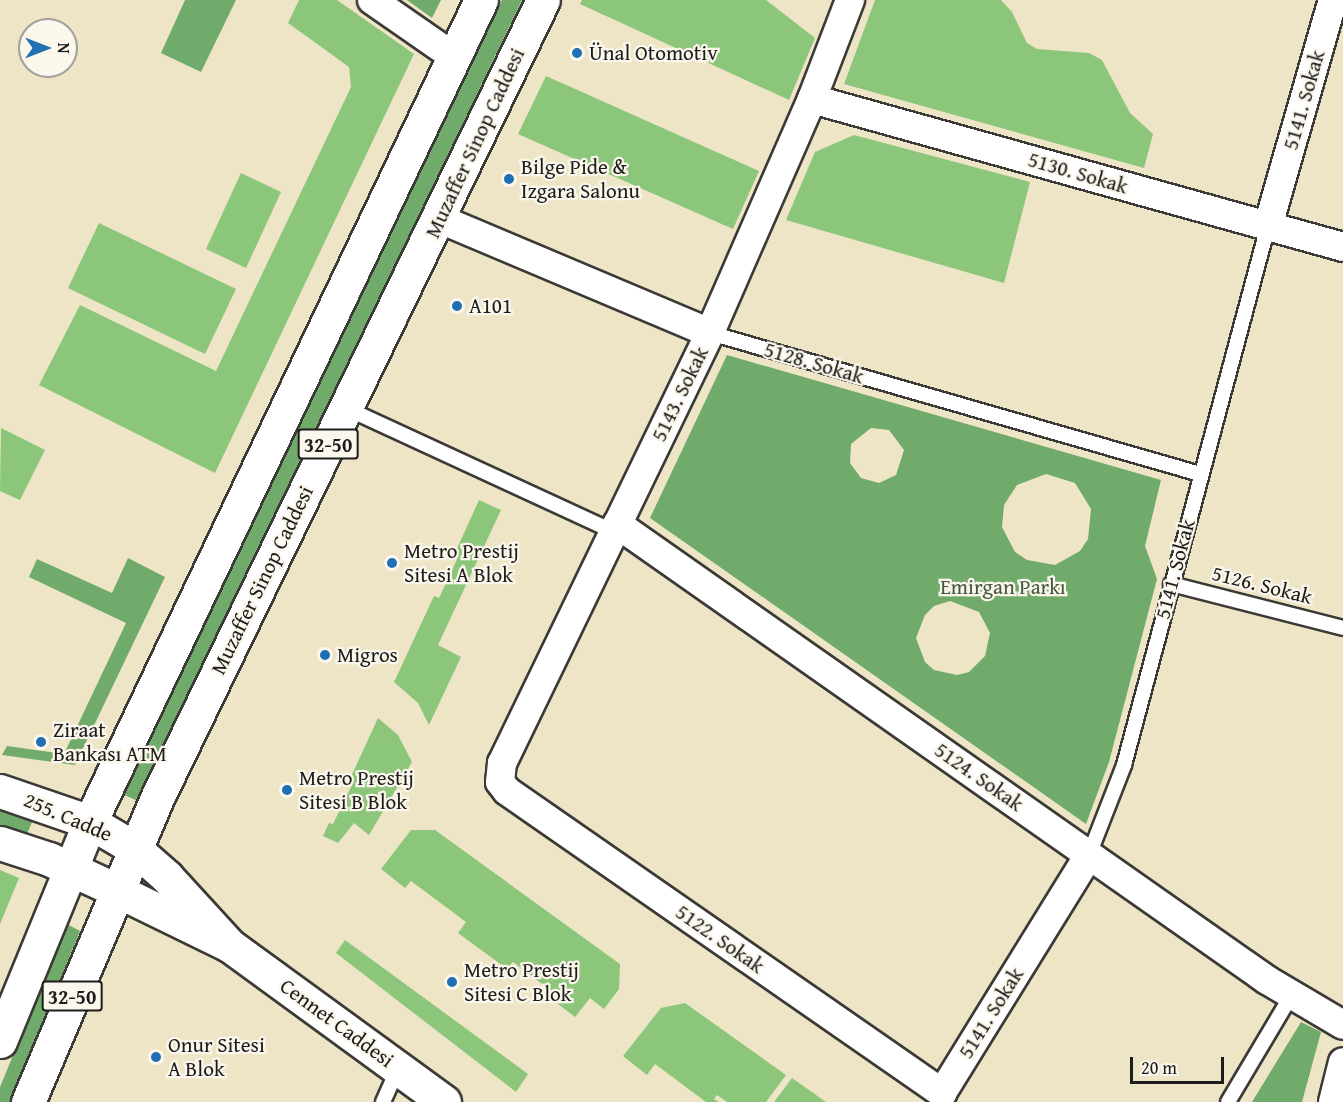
<!DOCTYPE html>
<meta charset="utf-8">
<style>
body{margin:0}
#map{position:relative;width:1343px;height:1102px;overflow:hidden;background:#eee5c7;font-family:"Gentium Book Plus",serif}
div>[style]{position:absolute}
.green>*{inset:0;background:#8bc67b}
.forest>*{inset:0;background:#70ab6b}
.roads{filter:drop-shadow(2px 0 #3c3a36) drop-shadow(-2px 0 #3c3a36) drop-shadow(0 2px #3c3a36) drop-shadow(0 -2px #3c3a36)}
.service>*{height:14px;margin:-7px;padding:0 7px;transform-origin:7px;border-radius:7px;background:#fff}
.minor>*{height:28px;margin:-14px;padding:0 14px;transform-origin:14px;border-radius:14px;background:#fff}
.tertiary>*{height:33px;margin:-16.5px;padding:0 16.5px;transform-origin:16.5px;border-radius:16.5px;background:#fff}
.secondary>*{height:33px;margin:-16.5px;padding:0 16.5px;transform-origin:16.5px;border-radius:16.5px;background:#fff}
.primary>*{height:33px;margin:-16.5px;padding:0 16.5px;transform-origin:16.5px;border-radius:16.5px;background:#fff}
.dots>*{width:16px;height:16px;translate:-50% -50%;box-sizing:border-box;border:3px solid #fbf7ec;border-radius:50%}
span{translate:-50% -50%;white-space:nowrap;text-align:center;line-height:1.15;-webkit-text-stroke:4.5px #fbf7ec;paint-order:stroke}
.shield-label span{padding:2px 4px;background:#fbf7ec;border:2px solid;border-radius:4px;-webkit-text-stroke-width:0}
.shield-label{font-size:20px;color:#1c1c1c;font-weight:700}
.poi-label{font-size:21px;color:#1c1c1c}
.left{translate:0 -50%;text-align:left}
.street-label{font-size:21px;color:#1c1c1c}
.park-label{font-size:21px;color:#43583d}
.north{position:absolute;left:18px;top:18px;width:60px;height:60px;box-sizing:border-box;background:#fbf7ec;border:2px solid #a29f99;border-radius:50%;rotate:90deg;font-size:16px;font-weight:700;line-height:24px;text-align:center;color:#1c1c1c}
.north::after{content:'';display:block;margin:auto;width:21px;height:27px;background:#1f6fb2;clip-path:polygon(50% 0,100% 100%,50% 72%,0 100%)}
.scale{position:absolute;left:1130px;top:1057px;width:94px;height:27px;box-sizing:border-box;border:3px solid #1c1c1c;border-top:0;padding-left:8px;font-size:18px;line-height:21px;white-space:nowrap;color:#1c1c1c;-webkit-text-stroke:4px #fbf7ec;paint-order:stroke}
</style>
<div id="map">
<div class="green">
<div style="clip-path:polygon(299px 0,337px 0,414px 54px,215px 473px,39px 385px,80px 305px,216px 371px,351px 87px,349px 67px,288px 23px)"></div>
<div style="clip-path:polygon(582px 0,766px 0,815px 38px,789px 100px,580px 4px)"></div>
<div style="clip-path:polygon(875px 0,1001px 0,1012px 12px,1027px 43px,1037px 49px,1089px 53px,1102px 60px,1130px 113px,1153px 134px,1144px 168px,844px 84px)"></div>
<div style="clip-path:polygon(546px 76px,759px 171px,733px 229px,518px 134px)"></div>
<div style="clip-path:polygon(854px 135px,1030px 182px,1004px 283px,786px 220px,815px 152px)"></div>
<div style="clip-path:polygon(241px 173px,281px 192px,246px 268px,206px 249px)"></div>
<div style="clip-path:polygon(99px 223px,236px 289px,205px 354px,68px 288px)"></div>
<div style="clip-path:polygon(1px 428px,45px 450px,20px 500px,0 491px)"></div>
<div style="clip-path:polygon(479px 500px,501px 510px,438px 645px,461px 657px,429px 725px,418px 703px,394px 682px,434px 596px,439px 598px,459px 555px,455px 553px)"></div>
<div style="clip-path:polygon(378px 718px,398px 735px,412px 762px,369px 835px,354px 823px,338px 843px,323px 836px,329px 823px,333px 824px,353px 783px,349px 781px)"></div>
<div style="clip-path:polygon(411px 830px,435px 830px,620px 964px,619px 989px,604px 1009px,590px 998px,575px 1017px,558px 1004px,562px 999px,513px 962px,507px 969px,458px 933px,466px 922px,411px 881px,405px 888px,381px 869px)"></div>
<div style="clip-path:polygon(0 870px,19px 878px,0 924px)"></div>
<div style="clip-path:polygon(345px 940px,528px 1074px,516px 1092px,336px 953px)"></div>
<div style="clip-path:polygon(685px 1003px,786px 1075px,766px 1102px,727px 1102px,717px 1095px,714px 1099px,719px 1102px,706px 1102px,655px 1064px,647px 1075px,623px 1056px,661px 1008px)"></div>
<div style="clip-path:polygon(792px 1078px,826px 1102px,774px 1102px)"></div>
</div>
<div class="forest">
<div style="clip-path:polygon(185px 0,236px 0,201px 72px,161px 53px)"></div>
<div style="clip-path:polygon(407px 0,441px 0,432px 18px)"></div>
<div style="clip-path:polygon(502px 0,522px 0,138px 801px,122px 794px)"></div>
<div style="clip-path:polygon(evenodd,727px 355px,1161px 480px,1145px 546px,1157px 579px,1109px 762px,1086px 824px,650px 518px,727px 355px,871px 428px,889px 430px,904px 450px,896px 475px,879px 483px,861px 478px,850px 463px,851px 444px,871px 428px,727px 355px,1046px 474px,1075px 483px,1091px 509px,1088px 539px,1080px 551px,1055px 565px,1027px 560px,1015px 552px,1002px 527px,1004px 505px,1017px 485px,1046px 474px,727px 355px,950px 601px,979px 612px,990px 633px,985px 656px,969px 672px,957px 675px,934px 670px,925px 662px,916px 638px,925px 615px,934px 606px,950px 601px)"></div>
<div style="clip-path:polygon(128px 558px,165px 577px,75px 765px,2px 755px,7px 746px,64px 754px,126px 623px,29px 577px,37px 559px,112px 593px)"></div>
<div style="clip-path:polygon(0 810px,33px 820px,27px 834px,0 826px)"></div>
<div style="clip-path:polygon(67px 924px,80px 931px,10px 1102px,0 1102px,0 1087px)"></div>
<div style="clip-path:polygon(1301px 1022px,1321px 1032px,1302px 1102px,1252px 1102px)"></div>
</div>
<div class="roads">
<div class="service">
<div style="left:710px;top:333px;width:510px;rotate:16.05deg"></div>
<div style="left:346px;top:408px;width:295px;rotate:24.8deg"></div>
<div style="left:1171px;top:584px;width:178px;rotate:14.3deg"></div>
<div style="left:1089px;top:855px;width:97px;rotate:-68.7deg"></div>
<div style="left:1124px;top:765px;width:558px;rotate:-75.04deg"></div>
<div style="left:383px;top:1102px;width:37px;rotate:-66deg"></div>
<div style="left:1228px;top:1102px;width:123px;rotate:-59.3deg"></div>
</div>
<div class="minor">
<div style="left:372px;top:0;width:100px;rotate:34.8deg"></div>
<div style="left:850px;top:0;width:106px;rotate:111deg"></div>
<div style="left:812px;top:99px;width:255px;rotate:113.6deg"></div>
<div style="left:710px;top:333px;width:478px;rotate:115.8deg"></div>
<div style="left:502px;top:763px;width:19px;rotate:96deg"></div>
<div style="left:500px;top:782px;width:11px;rotate:52deg"></div>
<div style="left:507px;top:791px;width:530px;rotate:34.77deg"></div>
<div style="left:942px;top:1093px;width:280px;rotate:-58.3deg"></div>
<div style="left:812px;top:99px;width:551px;rotate:15.57deg"></div>
<div style="left:440px;top:219px;width:293px;rotate:22.9deg"></div>
<div style="left:1268px;top:226px;width:235px;rotate:-74deg"></div>
<div style="left:617px;top:524px;width:794px;rotate:35.05deg"></div>
<div style="left:1267px;top:980px;width:88px;rotate:30.6deg"></div>
<div style="left:1333px;top:1102px;width:41px;rotate:-76deg"></div>
</div>
<div class="tertiary">
<div style="left:116px;top:890px;width:126px;rotate:26deg"></div>
<div style="left:229px;top:945px;width:92px;rotate:-132.4deg"></div>
<div style="left:167px;top:877px;width:44px;rotate:-138.7deg"></div>
<div style="left:229px;top:945px;width:266px;rotate:36.1deg"></div>
</div>
<div class="secondary">
<div style="left:0;top:791px;width:95px;rotate:19deg"></div>
<div style="left:90px;top:822px;width:51px;rotate:30.6deg"></div>
<div style="left:0;top:843px;width:52px;rotate:18.1deg"></div>
<div style="left:49px;top:859px;width:74px;rotate:24.8deg"></div>
</div>
<div class="primary">
<div style="left:0;top:1041px;width:237px;rotate:-67.7deg"></div>
<div style="left:90px;top:822px;width:910px;rotate:-64.56deg"></div>
<div style="left:28px;top:1102px;width:330px;rotate:-67deg"></div>
<div style="left:157px;top:798px;width:886px;rotate:-64.19deg"></div>
</div>
</div>
<div class="dots">
<div style="left:577px;top:53px;background:#1f6fb2"></div>
<div style="left:509px;top:179px;background:#1f6fb2"></div>
<div style="left:457px;top:306px;background:#1f6fb2"></div>
<div style="left:392px;top:563px;background:#1f6fb2"></div>
<div style="left:325px;top:655px;background:#1f6fb2"></div>
<div style="left:41px;top:742px;background:#1f6fb2"></div>
<div style="left:287px;top:790px;background:#1f6fb2"></div>
<div style="left:452px;top:982px;background:#1f6fb2"></div>
<div style="left:156px;top:1057px;background:#1f6fb2"></div>
</div>
<div class="shield-label">
<span style="left:328px;top:444px">32-50</span>
<span style="left:72px;top:996px">32-50</span>
</div>
<div class="poi-label">
<span class="left" style="left:589px;top:53px">Ünal Otomotiv</span>
<span class="left" style="left:521px;top:179px">Bilge Pide &amp;<br>Izgara Salonu</span>
<span class="left" style="left:469px;top:306px">A101</span>
<span class="left" style="left:404px;top:563px">Metro Prestij<br>Sitesi A Blok</span>
<span class="left" style="left:337px;top:655px">Migros</span>
<span class="left" style="left:53px;top:742px">Ziraat<br>Bankası ATM</span>
<span class="left" style="left:299px;top:790px">Metro Prestij<br>Sitesi B Blok</span>
<span class="left" style="left:464px;top:982px">Metro Prestij<br>Sitesi C Blok</span>
<span class="left" style="left:168px;top:1057px">Onur Sitesi<br>A Blok</span>
</div>
<div class="street-label">
<span style="left:1304px;top:100px;rotate:-74deg">5141. Sokak</span>
<span style="left:475px;top:143px;rotate:-65deg">Muzaffer Sinop Caddesi</span>
<span style="left:1078px;top:173px;rotate:16deg">5130. Sokak</span>
<span style="left:814px;top:363px;rotate:16deg">5128. Sokak</span>
<span style="left:680px;top:394px;rotate:-64deg">5143. Sokak</span>
<span style="left:1175px;top:569px;rotate:-75deg">5141. Sokak</span>
<span style="left:262px;top:580px;rotate:-64deg">Muzaffer Sinop Caddesi</span>
<span style="left:1262px;top:585px;rotate:14deg">5126. Sokak</span>
<span style="left:979px;top:777px;rotate:35deg">5124. Sokak</span>
<span style="left:68px;top:817px;rotate:23deg">255. Cadde</span>
<span style="left:720px;top:939px;rotate:35deg">5122. Sokak</span>
<span style="left:991px;top:1013px;rotate:-58deg">5141. Sokak</span>
<span style="left:337px;top:1023px;rotate:36deg">Cennet Caddesi</span>
</div>
<div class="park-label">
<span style="left:1003px;top:587px">Emirgan Parkı</span>
</div>
<div class="north">N</div>
<div class="scale">20 m</div>
</div>
